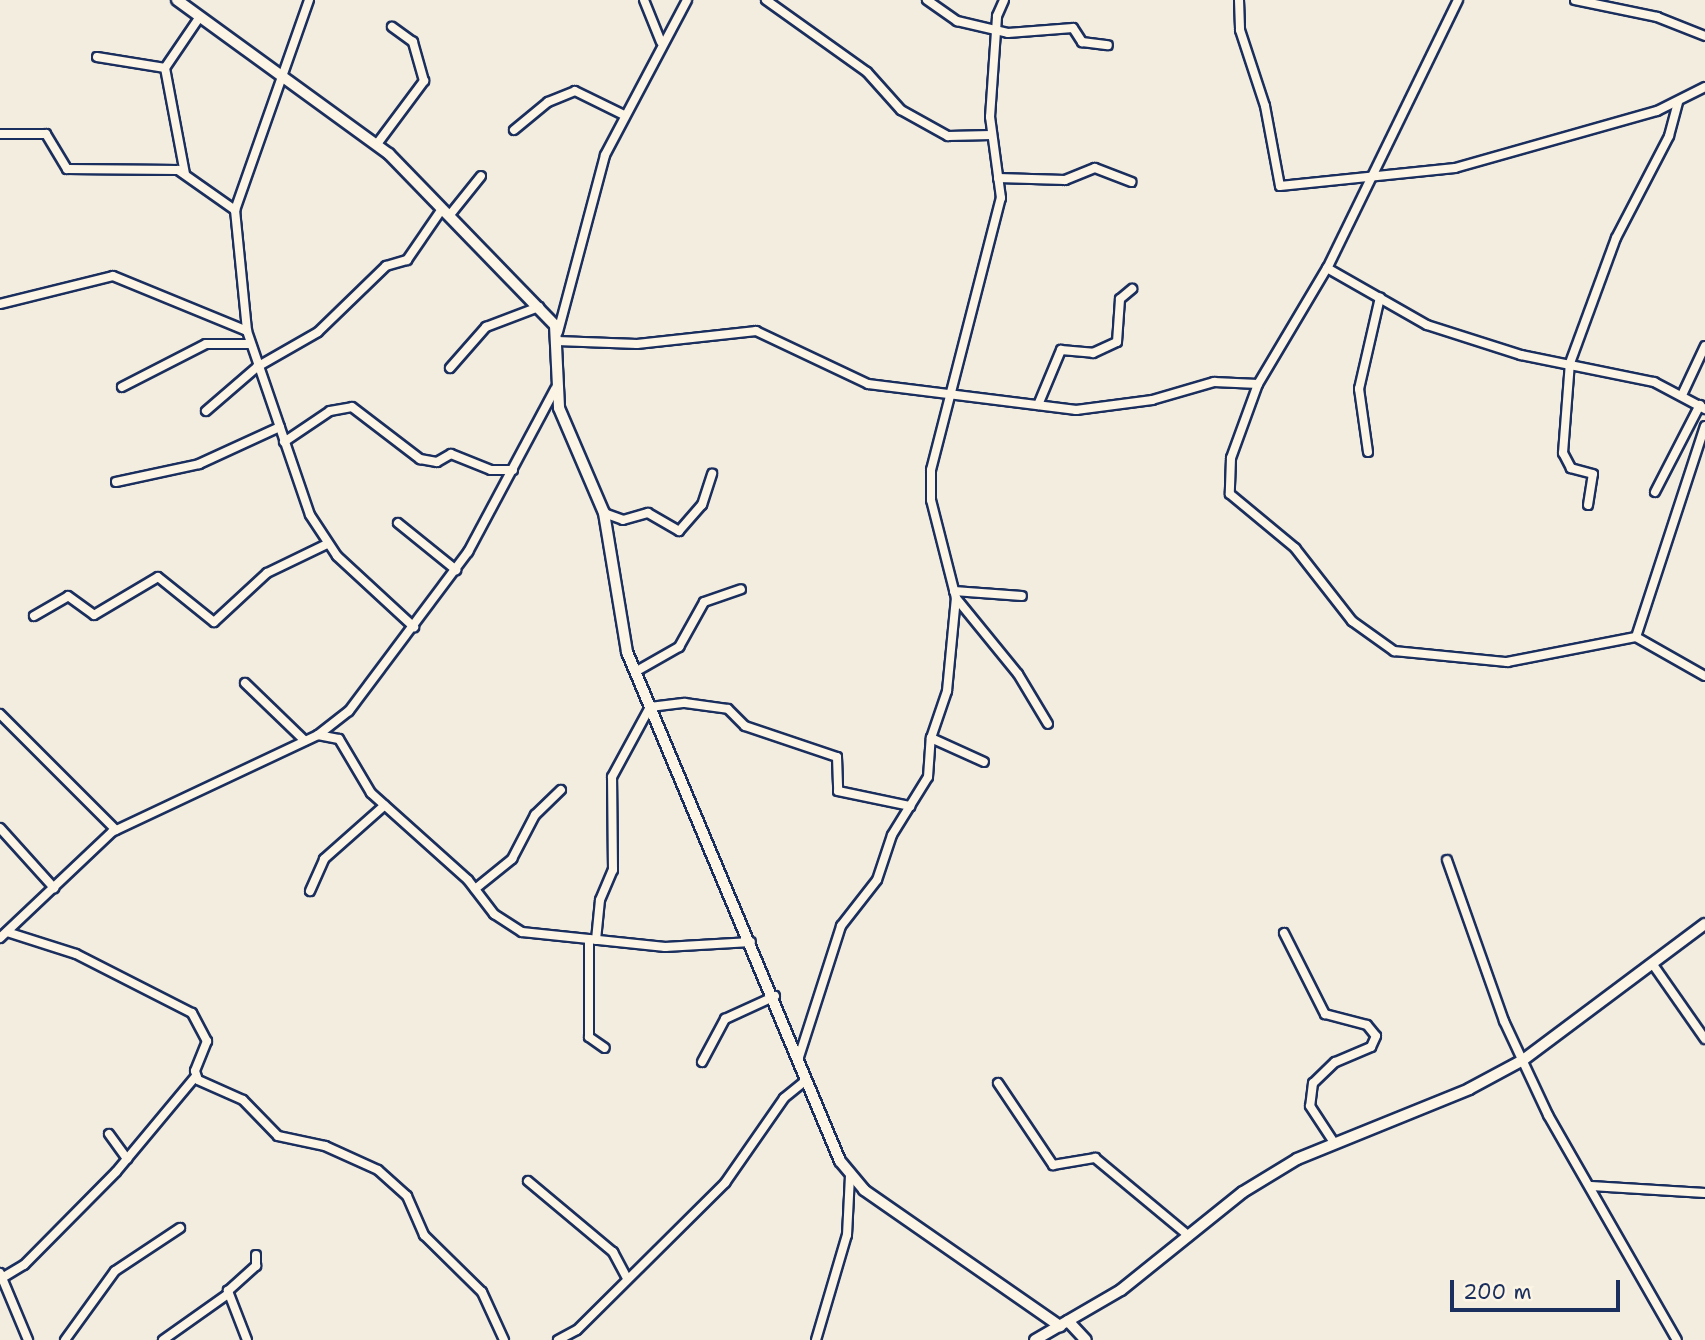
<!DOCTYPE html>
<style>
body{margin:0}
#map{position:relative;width:1705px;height:1340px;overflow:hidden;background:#f3ede0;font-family:"Shantell Sans",sans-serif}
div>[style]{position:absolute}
.roads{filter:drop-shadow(2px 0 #1b2f5e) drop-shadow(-2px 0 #1b2f5e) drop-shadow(0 2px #1b2f5e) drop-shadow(0 -2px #1b2f5e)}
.minor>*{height:8px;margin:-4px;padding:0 4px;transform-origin:4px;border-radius:4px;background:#fcf5e5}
.major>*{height:10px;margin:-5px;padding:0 5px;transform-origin:5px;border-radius:5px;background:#fcf5e5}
span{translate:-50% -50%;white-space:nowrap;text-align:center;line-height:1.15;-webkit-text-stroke:5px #fcf5e5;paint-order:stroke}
.scale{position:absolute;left:1450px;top:1280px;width:170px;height:32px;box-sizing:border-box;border:4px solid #1b2f5e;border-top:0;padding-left:9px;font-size:21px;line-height:24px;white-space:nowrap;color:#1b2f5e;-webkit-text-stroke:5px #fcf5e5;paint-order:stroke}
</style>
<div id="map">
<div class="roads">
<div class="minor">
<div style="left:309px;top:0;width:223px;rotate:109.4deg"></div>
<div style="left:235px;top:210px;width:122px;rotate:84.3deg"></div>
<div style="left:247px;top:331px;width:194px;rotate:71.1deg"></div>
<div style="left:310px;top:515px;width:49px;rotate:56.6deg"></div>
<div style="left:337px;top:556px;width:105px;rotate:42.7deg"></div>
<div style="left:644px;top:0;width:45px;rotate:68deg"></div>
<div style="left:766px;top:0;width:124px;rotate:35.5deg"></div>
<div style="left:867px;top:72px;width:51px;rotate:48.2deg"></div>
<div style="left:901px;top:110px;width:54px;rotate:29deg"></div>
<div style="left:948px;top:136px;width:43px;rotate:-1.3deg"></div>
<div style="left:927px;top:0;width:37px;rotate:35deg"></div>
<div style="left:957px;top:21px;width:52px;rotate:13.2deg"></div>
<div style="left:1008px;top:33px;width:65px;rotate:-4.4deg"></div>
<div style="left:1073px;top:28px;width:17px;rotate:57deg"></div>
<div style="left:1082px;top:42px;width:26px;rotate:7deg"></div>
<div style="left:1239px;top:0;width:30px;rotate:88deg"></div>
<div style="left:1240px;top:30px;width:80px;rotate:71.8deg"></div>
<div style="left:1265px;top:106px;width:81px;rotate:79.4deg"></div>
<div style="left:1280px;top:186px;width:176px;rotate:-5.9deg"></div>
<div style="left:1455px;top:168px;width:210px;rotate:-15.8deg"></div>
<div style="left:1657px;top:111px;width:54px;rotate:-26.6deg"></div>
<div style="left:1458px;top:0;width:298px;rotate:116deg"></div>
<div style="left:1327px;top:268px;width:135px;rotate:120.7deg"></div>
<div style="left:1258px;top:384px;width:79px;rotate:110deg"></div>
<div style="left:1231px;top:458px;width:36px;rotate:92deg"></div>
<div style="left:1230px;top:494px;width:85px;rotate:39.7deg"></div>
<div style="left:1295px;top:548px;width:93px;rotate:52deg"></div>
<div style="left:1352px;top:621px;width:52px;rotate:35.5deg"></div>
<div style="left:1394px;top:651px;width:114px;rotate:5.6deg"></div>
<div style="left:1507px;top:662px;width:131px;rotate:-11deg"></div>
<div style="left:1636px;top:637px;width:79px;rotate:29.5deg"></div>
<div style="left:1575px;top:0;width:84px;rotate:11.7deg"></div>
<div style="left:1657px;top:17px;width:52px;rotate:21.6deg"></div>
<div style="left:97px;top:57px;width:69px;rotate:9.2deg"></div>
<div style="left:165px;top:68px;width:60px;rotate:-55.8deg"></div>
<div style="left:165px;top:68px;width:108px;rotate:79.3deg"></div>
<div style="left:514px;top:130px;width:44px;rotate:-39.5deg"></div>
<div style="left:548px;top:102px;width:29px;rotate:-22deg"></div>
<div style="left:575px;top:91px;width:52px;rotate:26.1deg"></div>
<div style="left:0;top:134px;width:46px"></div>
<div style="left:46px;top:134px;width:41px;rotate:59deg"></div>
<div style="left:67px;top:169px;width:111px;rotate:0.5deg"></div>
<div style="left:178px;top:170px;width:70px;rotate:35.1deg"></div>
<div style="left:377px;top:144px;width:79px;rotate:-53.3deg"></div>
<div style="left:424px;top:81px;width:41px;rotate:-105.8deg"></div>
<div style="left:413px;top:42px;width:26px;rotate:-144deg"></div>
<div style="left:998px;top:178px;width:67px;rotate:1.7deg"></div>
<div style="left:1065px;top:180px;width:32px;rotate:-22deg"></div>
<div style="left:1095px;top:168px;width:39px;rotate:21deg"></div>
<div style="left:449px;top:216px;width:51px;rotate:-51.3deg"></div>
<div style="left:1327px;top:268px;width:115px;rotate:29.7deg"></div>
<div style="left:1427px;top:325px;width:99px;rotate:17.7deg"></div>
<div style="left:1521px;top:355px;width:136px;rotate:11.5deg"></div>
<div style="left:1654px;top:382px;width:58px;rotate:27.9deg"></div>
<div style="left:0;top:304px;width:116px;rotate:-13.9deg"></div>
<div style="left:113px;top:276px;width:145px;rotate:22.3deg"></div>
<div style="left:558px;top:332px;width:183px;rotate:-75.1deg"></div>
<div style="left:605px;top:155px;width:175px;rotate:-62.1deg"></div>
<div style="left:557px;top:341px;width:80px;rotate:2.1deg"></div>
<div style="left:637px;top:344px;width:120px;rotate:-6.2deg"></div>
<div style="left:756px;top:331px;width:124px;rotate:25.3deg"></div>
<div style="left:868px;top:384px;width:210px;rotate:7.1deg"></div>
<div style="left:1076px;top:410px;width:77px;rotate:-7.5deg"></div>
<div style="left:1152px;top:400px;width:65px;rotate:-16.2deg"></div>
<div style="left:1214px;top:382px;width:44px;rotate:2.6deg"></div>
<div style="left:450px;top:368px;width:55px;rotate:-48.7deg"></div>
<div style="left:486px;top:327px;width:57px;rotate:-20.7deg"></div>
<div style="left:122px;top:387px;width:94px;rotate:-27.1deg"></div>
<div style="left:206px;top:344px;width:44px"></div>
<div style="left:1682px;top:395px;width:54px;rotate:-64.9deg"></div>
<div style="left:1038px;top:405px;width:60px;rotate:-67.3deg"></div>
<div style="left:1061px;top:350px;width:32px;rotate:5deg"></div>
<div style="left:1093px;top:353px;width:26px;rotate:-25deg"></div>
<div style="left:1117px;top:342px;width:43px;rotate:-86deg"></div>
<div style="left:1120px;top:299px;width:16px;rotate:-40deg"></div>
<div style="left:206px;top:411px;width:67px;rotate:-40.8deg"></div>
<div style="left:257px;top:367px;width:70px;rotate:-29.8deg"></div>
<div style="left:318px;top:332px;width:95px;rotate:-44.1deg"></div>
<div style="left:386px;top:266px;width:22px;rotate:-16deg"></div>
<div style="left:407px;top:260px;width:62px;rotate:-55.5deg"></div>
<div style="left:284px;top:442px;width:55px;rotate:-34deg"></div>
<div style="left:330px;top:411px;width:22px;rotate:-10deg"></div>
<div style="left:352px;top:407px;width:86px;rotate:37.4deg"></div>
<div style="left:420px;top:459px;width:17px;rotate:10deg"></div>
<div style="left:437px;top:462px;width:16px;rotate:-30deg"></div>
<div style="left:451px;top:454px;width:43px;rotate:21.8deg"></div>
<div style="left:491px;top:470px;width:22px"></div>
<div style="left:1368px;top:452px;width:64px;rotate:-98.1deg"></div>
<div style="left:1359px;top:389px;width:94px;rotate:-77.1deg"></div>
<div style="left:116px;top:482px;width:85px;rotate:-12.2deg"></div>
<div style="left:199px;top:464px;width:89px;rotate:-24.6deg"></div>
<div style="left:1655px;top:492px;width:98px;rotate:-62.7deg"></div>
<div style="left:1588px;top:505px;width:31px;rotate:-81deg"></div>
<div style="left:1593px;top:474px;width:23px;rotate:-165deg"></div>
<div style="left:1571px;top:468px;width:17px;rotate:-118deg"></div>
<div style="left:1563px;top:453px;width:90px;rotate:-85.6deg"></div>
<div style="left:1570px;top:363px;width:133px;rotate:-69.8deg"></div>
<div style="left:1616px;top:238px;width:115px;rotate:-62.5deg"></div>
<div style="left:1669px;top:136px;width:35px;rotate:-75deg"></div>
<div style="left:604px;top:513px;width:20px;rotate:20deg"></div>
<div style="left:623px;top:520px;width:26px;rotate:-16deg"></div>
<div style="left:648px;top:513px;width:36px;rotate:30deg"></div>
<div style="left:679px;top:531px;width:35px;rotate:-49deg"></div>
<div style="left:702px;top:505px;width:33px;rotate:-72deg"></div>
<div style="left:398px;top:523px;width:75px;rotate:39deg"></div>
<div style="left:954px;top:591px;width:68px;rotate:4.2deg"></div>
<div style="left:956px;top:598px;width:98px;rotate:50.8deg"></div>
<div style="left:1018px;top:674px;width:58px;rotate:59deg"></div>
<div style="left:34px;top:616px;width:39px;rotate:-30deg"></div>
<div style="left:68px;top:596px;width:32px;rotate:36deg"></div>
<div style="left:94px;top:615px;width:74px;rotate:-30.7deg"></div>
<div style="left:158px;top:577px;width:72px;rotate:38.8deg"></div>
<div style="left:214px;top:622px;width:72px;rotate:-42.8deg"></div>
<div style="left:267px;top:573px;width:67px;rotate:-25.8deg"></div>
<div style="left:1636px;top:637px;width:222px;rotate:-71.9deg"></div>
<div style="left:635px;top:672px;width:51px;rotate:-29.6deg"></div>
<div style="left:679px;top:647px;width:51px;rotate:-60.9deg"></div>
<div style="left:704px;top:602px;width:39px;rotate:-19deg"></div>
<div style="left:245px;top:683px;width:83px;rotate:44deg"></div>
<div style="left:0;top:714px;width:164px;rotate:45deg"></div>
<div style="left:318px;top:735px;width:21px;rotate:11deg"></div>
<div style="left:339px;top:739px;width:63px;rotate:59.3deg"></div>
<div style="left:371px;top:793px;width:130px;rotate:41.9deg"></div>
<div style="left:468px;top:880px;width:43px;rotate:52.6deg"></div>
<div style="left:494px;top:914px;width:33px;rotate:33deg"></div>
<div style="left:522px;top:932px;width:144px;rotate:6deg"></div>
<div style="left:665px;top:947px;width:86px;rotate:-3.3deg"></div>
<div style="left:931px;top:738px;width:58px;rotate:24.4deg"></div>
<div style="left:0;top:828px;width:81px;rotate:48deg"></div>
<div style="left:1447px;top:860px;width:171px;rotate:70.5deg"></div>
<div style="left:1504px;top:1021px;width:104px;rotate:64.9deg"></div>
<div style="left:1548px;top:1115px;width:259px;rotate:60.2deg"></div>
<div style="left:475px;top:889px;width:48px;rotate:-39deg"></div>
<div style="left:512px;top:859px;width:50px;rotate:-62.4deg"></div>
<div style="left:535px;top:815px;width:36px;rotate:-44deg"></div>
<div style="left:310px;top:891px;width:35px;rotate:-66deg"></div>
<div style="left:324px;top:859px;width:81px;rotate:-41.5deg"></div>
<div style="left:7px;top:932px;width:72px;rotate:17.7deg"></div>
<div style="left:76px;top:954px;width:130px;rotate:27deg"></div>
<div style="left:192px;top:1013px;width:32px;rotate:62deg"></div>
<div style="left:207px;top:1041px;width:32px;rotate:112deg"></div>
<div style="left:195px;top:1071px;width:9px;rotate:72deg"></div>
<div style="left:198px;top:1080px;width:49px;rotate:24deg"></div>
<div style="left:243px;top:1100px;width:50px;rotate:45.8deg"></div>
<div style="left:278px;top:1136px;width:48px;rotate:12deg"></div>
<div style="left:325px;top:1146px;width:58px;rotate:24.4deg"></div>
<div style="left:378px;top:1170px;width:39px;rotate:42deg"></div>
<div style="left:407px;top:1196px;width:43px;rotate:66.4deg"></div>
<div style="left:424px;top:1235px;width:81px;rotate:44.5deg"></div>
<div style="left:482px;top:1292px;width:53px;rotate:65.4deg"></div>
<div style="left:1284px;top:933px;width:91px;rotate:63.2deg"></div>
<div style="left:1325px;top:1014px;width:43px;rotate:14.7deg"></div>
<div style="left:1367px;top:1025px;width:14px;rotate:51deg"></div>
<div style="left:1376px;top:1036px;width:12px;rotate:114deg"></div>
<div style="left:1371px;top:1047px;width:39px;rotate:157deg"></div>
<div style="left:1335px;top:1062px;width:30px;rotate:136deg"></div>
<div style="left:1313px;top:1083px;width:23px;rotate:97deg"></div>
<div style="left:1310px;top:1106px;width:42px;rotate:56.7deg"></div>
<div style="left:0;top:938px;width:154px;rotate:-43.4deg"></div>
<div style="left:112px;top:832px;width:228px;rotate:-25.2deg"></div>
<div style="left:318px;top:735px;width:39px;rotate:-38deg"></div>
<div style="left:349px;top:711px;width:199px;rotate:-53.2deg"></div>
<div style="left:468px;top:552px;width:185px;rotate:-61.9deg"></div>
<div style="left:589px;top:939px;width:98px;rotate:90deg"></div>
<div style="left:589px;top:1037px;width:19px;rotate:35deg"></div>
<div style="left:596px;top:940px;width:40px;rotate:-84.3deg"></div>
<div style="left:600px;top:900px;width:33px;rotate:-67deg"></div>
<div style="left:613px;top:870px;width:93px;rotate:-90.6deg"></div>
<div style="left:612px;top:777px;width:80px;rotate:-61.5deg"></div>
<div style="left:650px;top:707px;width:35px;rotate:-7deg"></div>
<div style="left:685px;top:703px;width:43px;rotate:7.9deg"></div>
<div style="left:728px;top:709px;width:24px;rotate:45deg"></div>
<div style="left:745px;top:726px;width:97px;rotate:18.6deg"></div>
<div style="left:837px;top:757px;width:34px;rotate:88deg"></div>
<div style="left:838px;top:791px;width:74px;rotate:11.8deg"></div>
<div style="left:1654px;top:966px;width:89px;rotate:55.1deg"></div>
<div style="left:799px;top:1057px;width:138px;rotate:-72.2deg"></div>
<div style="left:841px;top:926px;width:58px;rotate:-52deg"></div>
<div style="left:877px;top:880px;width:47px;rotate:-71.6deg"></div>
<div style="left:892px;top:835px;width:68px;rotate:-58.2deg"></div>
<div style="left:928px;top:777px;width:39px;rotate:-86deg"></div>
<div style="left:931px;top:738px;width:50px;rotate:-71.2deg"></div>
<div style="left:947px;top:691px;width:93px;rotate:-84.5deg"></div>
<div style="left:956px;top:598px;width:101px;rotate:-104.3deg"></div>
<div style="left:931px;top:500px;width:30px;rotate:-90deg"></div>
<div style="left:931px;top:470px;width:281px;rotate:-75.6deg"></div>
<div style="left:1001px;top:198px;width:82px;rotate:-97.7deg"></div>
<div style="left:990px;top:117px;width:101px;rotate:-86deg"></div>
<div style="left:997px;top:16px;width:17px;rotate:-66deg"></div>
<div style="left:702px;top:1062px;width:49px;rotate:-61.9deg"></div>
<div style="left:725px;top:1019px;width:55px;rotate:-24.7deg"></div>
<div style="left:998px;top:1083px;width:99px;rotate:56.1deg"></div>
<div style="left:1053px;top:1165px;width:43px;rotate:-9.5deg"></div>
<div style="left:1095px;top:1158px;width:122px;rotate:39.7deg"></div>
<div style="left:109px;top:1134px;width:31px;rotate:54deg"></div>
<div style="left:528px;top:1181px;width:111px;rotate:39.9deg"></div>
<div style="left:613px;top:1252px;width:30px;rotate:62deg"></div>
<div style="left:1591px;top:1186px;width:114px;rotate:3.5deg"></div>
<div style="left:0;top:1273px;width:73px;rotate:67.3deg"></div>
<div style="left:2px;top:1278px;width:26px;rotate:-31deg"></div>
<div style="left:24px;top:1265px;width:131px;rotate:-45.3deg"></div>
<div style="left:116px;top:1172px;width:125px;rotate:-50.2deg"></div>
<div style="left:65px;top:1340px;width:85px;rotate:-54.1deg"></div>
<div style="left:115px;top:1271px;width:78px;rotate:-33.5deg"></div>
<div style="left:163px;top:1340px;width:80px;rotate:-35.3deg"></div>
<div style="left:247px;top:1340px;width:53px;rotate:-111.2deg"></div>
<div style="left:228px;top:1291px;width:38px;rotate:-42deg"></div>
<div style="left:256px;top:1266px;width:11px;rotate:-90deg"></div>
<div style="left:558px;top:1340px;width:21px;rotate:-28deg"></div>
<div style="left:577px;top:1330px;width:209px;rotate:-44.8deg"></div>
<div style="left:725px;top:1183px;width:103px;rotate:-55.2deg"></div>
<div style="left:784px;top:1098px;width:27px;rotate:-39deg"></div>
<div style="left:816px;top:1340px;width:109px;rotate:-73.6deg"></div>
<div style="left:847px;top:1235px;width:59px;rotate:-87.1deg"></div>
</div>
<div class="major">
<div style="left:177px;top:0;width:262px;rotate:36deg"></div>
<div style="left:389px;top:154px;width:238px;rotate:45.9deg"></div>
<div style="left:555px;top:325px;width:83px;rotate:87.2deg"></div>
<div style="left:559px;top:408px;width:114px;rotate:66.8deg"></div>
<div style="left:604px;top:513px;width:141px;rotate:80.6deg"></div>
<div style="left:627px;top:652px;width:552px;rotate:67.29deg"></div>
<div style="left:840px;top:1161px;width:38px;rotate:50deg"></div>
<div style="left:864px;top:1190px;width:239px;rotate:34.8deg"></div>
<div style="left:1068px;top:1321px;width:26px;rotate:47deg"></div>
<div style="left:1035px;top:1340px;width:99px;rotate:-30.2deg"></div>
<div style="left:1121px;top:1290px;width:156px;rotate:-38.8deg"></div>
<div style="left:1243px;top:1192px;width:63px;rotate:-31.4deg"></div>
<div style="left:1297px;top:1159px;width:186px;rotate:-22.1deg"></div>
<div style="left:1469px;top:1089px;width:61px;rotate:-28.2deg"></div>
<div style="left:1523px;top:1060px;width:227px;rotate:-36.8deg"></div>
</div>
</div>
<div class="scale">200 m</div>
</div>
